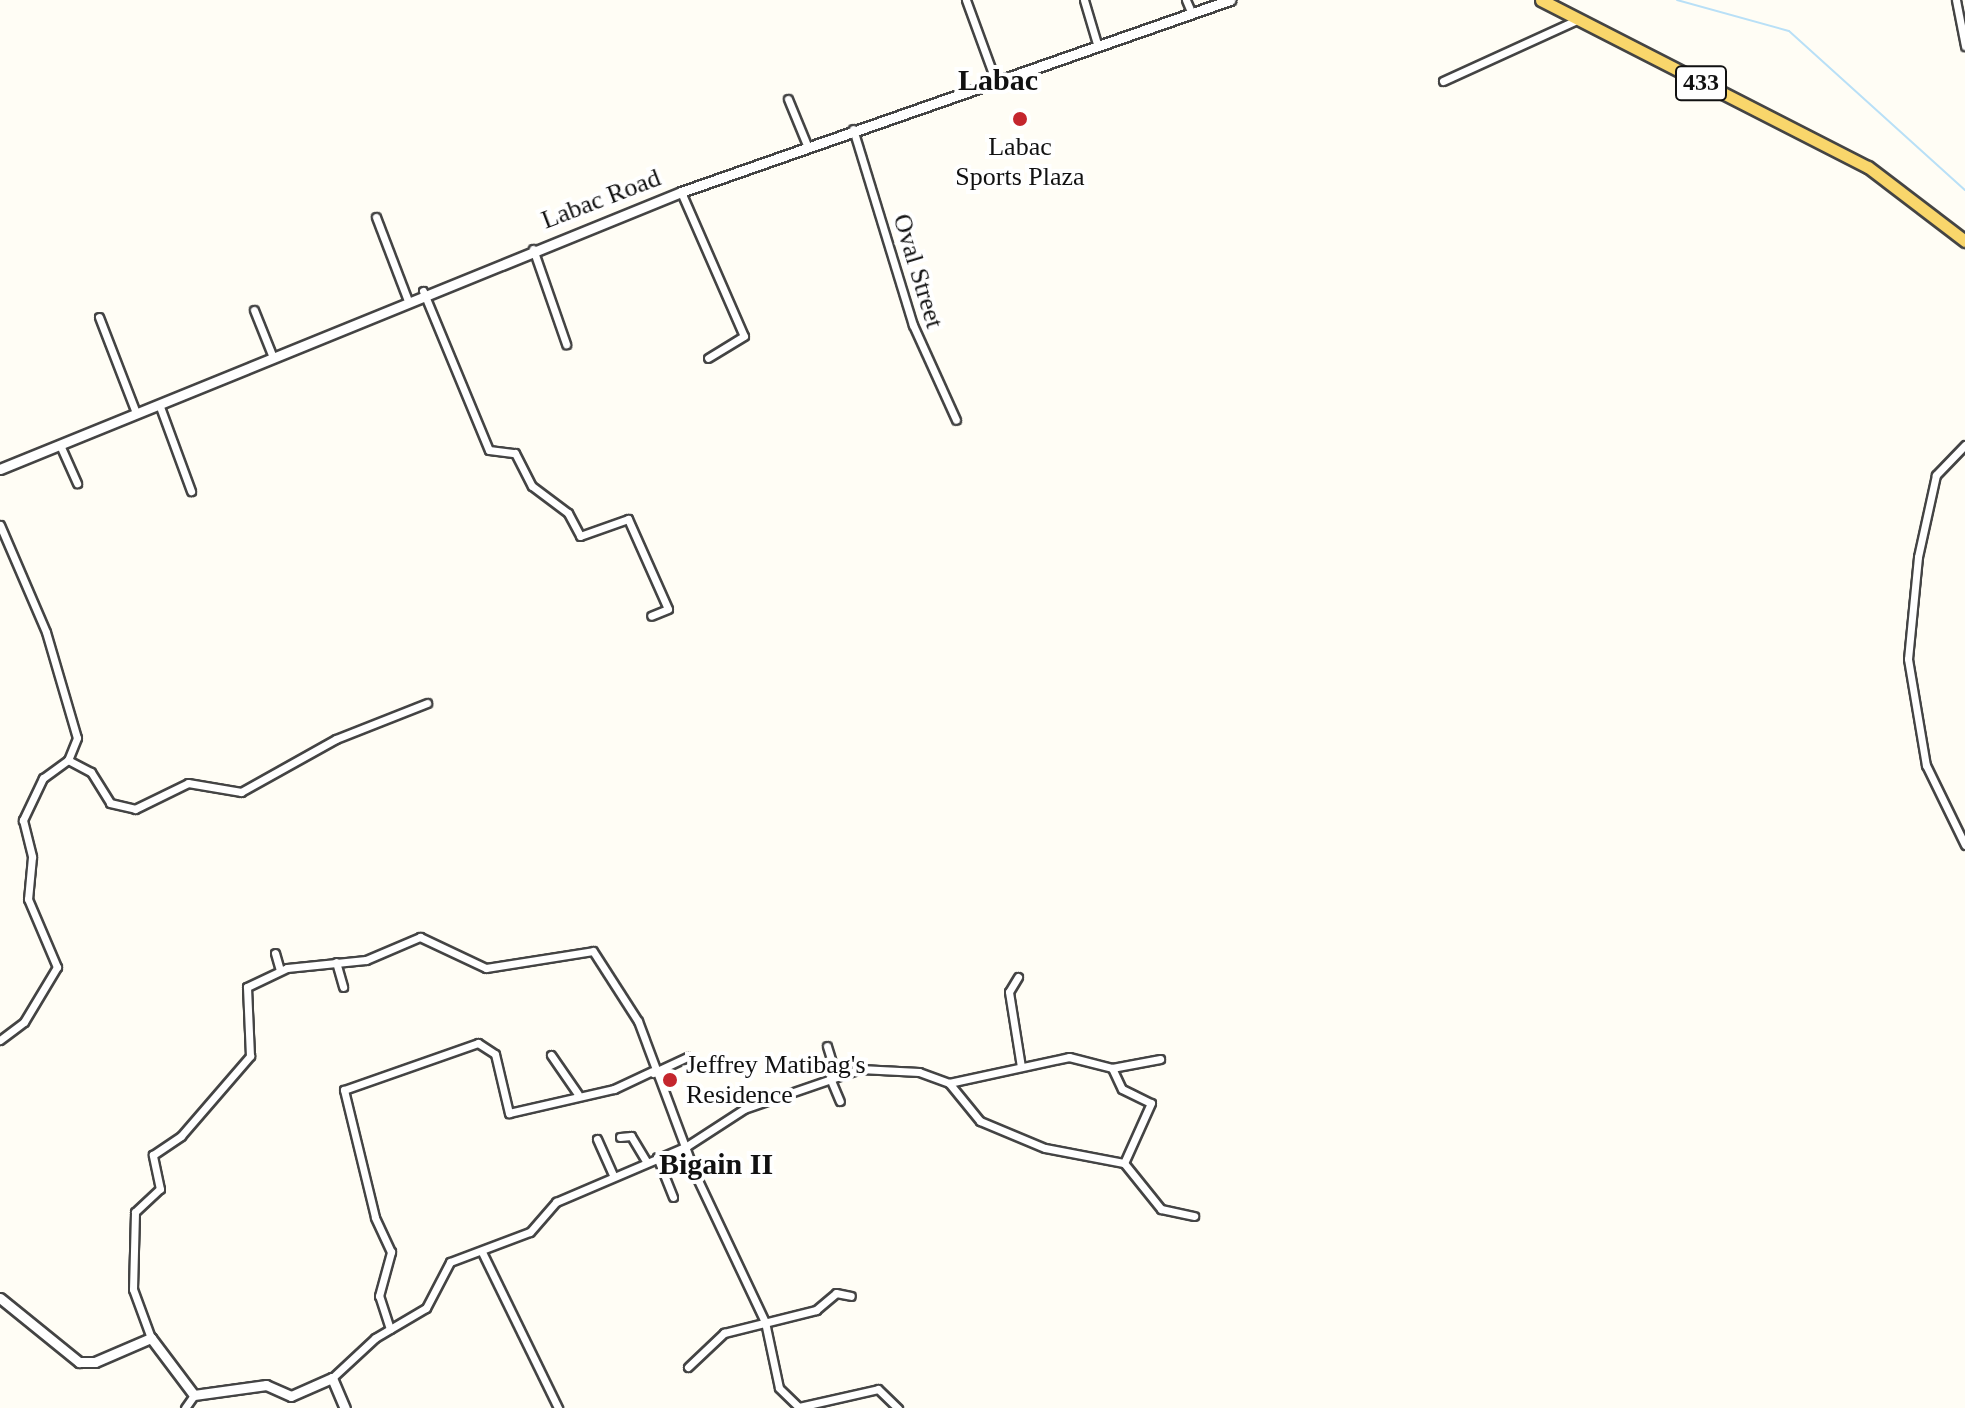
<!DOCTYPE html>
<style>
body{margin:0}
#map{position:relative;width:1965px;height:1408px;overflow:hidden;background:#fffdf5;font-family:Georgia,serif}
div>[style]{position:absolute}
.stream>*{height:2px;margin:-1px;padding:0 1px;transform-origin:1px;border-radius:1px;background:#b9e0f7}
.roads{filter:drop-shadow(2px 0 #444) drop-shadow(-2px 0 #444) drop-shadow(0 2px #444) drop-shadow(0 -2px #444)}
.minor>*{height:7px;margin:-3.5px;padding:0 3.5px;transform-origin:3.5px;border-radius:3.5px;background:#fff}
.tertiary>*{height:9px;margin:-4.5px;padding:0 4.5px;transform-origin:4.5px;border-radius:4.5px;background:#fff}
.primary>*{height:11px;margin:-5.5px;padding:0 5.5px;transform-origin:5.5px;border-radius:5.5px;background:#f9d66b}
.dots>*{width:22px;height:22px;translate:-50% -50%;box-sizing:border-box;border:4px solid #fff;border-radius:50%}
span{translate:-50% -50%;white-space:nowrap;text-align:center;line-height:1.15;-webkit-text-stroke:8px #fff;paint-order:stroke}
.shield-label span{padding:2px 6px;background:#fff;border:2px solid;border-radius:6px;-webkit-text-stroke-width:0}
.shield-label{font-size:24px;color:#111;font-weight:700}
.poi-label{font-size:26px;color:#111}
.left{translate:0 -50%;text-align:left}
.street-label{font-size:26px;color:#111}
.quarter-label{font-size:30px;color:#111;font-weight:700}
</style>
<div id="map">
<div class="stream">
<div style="left:1677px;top:0;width:116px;rotate:15.5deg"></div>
<div style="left:1789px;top:31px;width:237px;rotate:42.1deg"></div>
</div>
<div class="roads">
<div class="minor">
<div style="left:966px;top:0;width:87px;rotate:69.9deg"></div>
<div style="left:1084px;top:0;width:46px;rotate:73.5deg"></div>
<div style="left:1186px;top:0;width:13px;rotate:67deg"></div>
<div style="left:1956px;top:0;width:47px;rotate:78.9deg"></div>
<div style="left:1443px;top:81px;width:147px;rotate:-24.5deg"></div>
<div style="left:788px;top:99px;width:50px;rotate:67.6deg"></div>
<div style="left:853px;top:129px;width:205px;rotate:73deg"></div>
<div style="left:913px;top:325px;width:104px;rotate:65.6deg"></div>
<div style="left:681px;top:192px;width:157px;rotate:66.4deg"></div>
<div style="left:744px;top:336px;width:42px;rotate:148.6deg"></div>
<div style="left:376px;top:217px;width:87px;rotate:69.1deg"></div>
<div style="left:533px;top:249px;width:101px;rotate:70.8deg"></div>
<div style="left:423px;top:291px;width:172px;rotate:67.5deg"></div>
<div style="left:489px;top:450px;width:26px;rotate:7deg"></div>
<div style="left:515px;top:453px;width:37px;rotate:63deg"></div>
<div style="left:532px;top:486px;width:45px;rotate:36.9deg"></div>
<div style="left:568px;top:513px;width:26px;rotate:62deg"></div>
<div style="left:580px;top:536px;width:51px;rotate:-19.5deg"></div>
<div style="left:628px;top:519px;width:98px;rotate:66deg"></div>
<div style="left:668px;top:609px;width:18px;rotate:158deg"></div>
<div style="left:254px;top:310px;width:48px;rotate:68.2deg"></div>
<div style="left:99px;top:317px;width:103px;rotate:68.9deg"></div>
<div style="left:159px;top:404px;width:93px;rotate:69.8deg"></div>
<div style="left:60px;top:445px;width:42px;rotate:65.9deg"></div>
<div style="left:1965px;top:445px;width:42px;rotate:134deg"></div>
<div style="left:1936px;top:475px;width:84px;rotate:102.4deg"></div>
<div style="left:1918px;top:557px;width:102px;rotate:95.6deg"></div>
<div style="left:1908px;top:659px;width:108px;rotate:80.4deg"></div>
<div style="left:1926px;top:765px;width:89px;rotate:64deg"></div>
<div style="left:0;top:525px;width:116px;rotate:66.7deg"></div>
<div style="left:46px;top:632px;width:110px;rotate:73.7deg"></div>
<div style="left:77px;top:738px;width:24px;rotate:112deg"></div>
<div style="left:68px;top:760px;width:31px;rotate:144deg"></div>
<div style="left:43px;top:778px;width:47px;rotate:115.5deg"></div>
<div style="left:23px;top:820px;width:38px;rotate:76deg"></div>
<div style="left:32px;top:857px;width:42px;rotate:95.4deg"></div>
<div style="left:28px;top:899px;width:74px;rotate:66.9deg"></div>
<div style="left:57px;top:967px;width:64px;rotate:121deg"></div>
<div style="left:24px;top:1022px;width:30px;rotate:143deg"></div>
<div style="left:68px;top:760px;width:26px;rotate:28deg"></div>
<div style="left:91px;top:772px;width:36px;rotate:58deg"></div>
<div style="left:110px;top:803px;width:26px;rotate:13deg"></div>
<div style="left:135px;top:809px;width:59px;rotate:-26.1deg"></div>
<div style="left:188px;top:783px;width:54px;rotate:9.6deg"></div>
<div style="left:241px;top:792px;width:109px;rotate:-29.2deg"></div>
<div style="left:336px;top:739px;width:98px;rotate:-21.6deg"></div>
<div style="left:275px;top:953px;width:18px;rotate:74deg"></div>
<div style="left:336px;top:962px;width:26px;rotate:74deg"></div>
<div style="left:1018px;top:977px;width:17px;rotate:121deg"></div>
<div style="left:1009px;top:992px;width:76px;rotate:80.9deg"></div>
<div style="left:827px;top:1046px;width:31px;rotate:73deg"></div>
<div style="left:551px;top:1055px;width:47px;rotate:55.3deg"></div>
<div style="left:1112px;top:1068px;width:23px;rotate:65deg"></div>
<div style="left:1122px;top:1089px;width:32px;rotate:26deg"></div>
<div style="left:1151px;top:1103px;width:66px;rotate:114.2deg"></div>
<div style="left:653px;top:1073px;width:38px;rotate:-25deg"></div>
<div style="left:830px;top:1078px;width:25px;rotate:67deg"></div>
<div style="left:949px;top:1083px;width:123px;rotate:-12.2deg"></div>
<div style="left:1069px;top:1057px;width:44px;rotate:14.3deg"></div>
<div style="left:1112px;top:1068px;width:49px;rotate:-10.6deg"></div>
<div style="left:620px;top:1137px;width:11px;rotate:-5deg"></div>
<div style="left:631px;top:1136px;width:29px;rotate:59deg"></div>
<div style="left:597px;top:1139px;width:39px;rotate:66deg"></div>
<div style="left:657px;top:1157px;width:43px;rotate:68.2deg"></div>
<div style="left:482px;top:1252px;width:174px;rotate:64deg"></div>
<div style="left:390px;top:1329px;width:35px;rotate:-108deg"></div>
<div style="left:379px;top:1296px;width:46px;rotate:-74.7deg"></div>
<div style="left:391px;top:1252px;width:38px;rotate:-115deg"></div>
<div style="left:375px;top:1217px;width:131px;rotate:-103.7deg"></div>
<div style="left:344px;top:1090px;width:142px;rotate:-19.3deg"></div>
<div style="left:478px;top:1043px;width:20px;rotate:33deg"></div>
<div style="left:495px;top:1054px;width:61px;rotate:76.7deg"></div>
<div style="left:509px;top:1113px;width:108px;rotate:-12.9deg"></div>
<div style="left:614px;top:1089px;width:42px;rotate:-25.3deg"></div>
<div style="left:151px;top:1338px;width:52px;rotate:-110.2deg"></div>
<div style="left:133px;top:1289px;width:77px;rotate:-88.5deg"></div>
<div style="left:135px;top:1212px;width:34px;rotate:-43deg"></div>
<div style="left:160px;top:1189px;width:35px;rotate:-102deg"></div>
<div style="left:153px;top:1155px;width:34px;rotate:-34deg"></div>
<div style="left:181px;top:1136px;width:106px;rotate:-49.2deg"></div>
<div style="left:250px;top:1056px;width:69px;rotate:-92.5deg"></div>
<div style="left:247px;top:987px;width:44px;rotate:-25.4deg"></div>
<div style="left:287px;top:968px;width:79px;rotate:-5.8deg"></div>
<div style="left:366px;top:960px;width:59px;rotate:-23.1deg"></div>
<div style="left:420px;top:937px;width:73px;rotate:25.2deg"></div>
<div style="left:486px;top:968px;width:108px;rotate:-9deg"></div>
<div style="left:593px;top:951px;width:83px;rotate:57.3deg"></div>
<div style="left:638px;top:1021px;width:165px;rotate:69.5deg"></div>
<div style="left:696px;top:1176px;width:161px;rotate:64.7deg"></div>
<div style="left:765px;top:1322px;width:67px;rotate:78deg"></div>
<div style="left:779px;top:1388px;width:28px;rotate:44deg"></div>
<div style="left:799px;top:1407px;width:81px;rotate:-12.8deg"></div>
<div style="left:878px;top:1389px;width:28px;rotate:44deg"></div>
<div style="left:688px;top:1367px;width:50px;rotate:-43.4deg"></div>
<div style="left:724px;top:1333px;width:95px;rotate:-14deg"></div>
<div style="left:816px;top:1310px;width:26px;rotate:-40deg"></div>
<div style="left:836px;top:1293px;width:15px;rotate:11deg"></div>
<div style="left:332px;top:1378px;width:59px;rotate:-42.9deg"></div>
<div style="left:375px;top:1338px;width:59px;rotate:-30.5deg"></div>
<div style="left:426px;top:1308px;width:52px;rotate:-62.4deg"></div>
<div style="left:450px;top:1262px;width:85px;rotate:-20.6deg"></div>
<div style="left:530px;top:1232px;width:40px;rotate:-49deg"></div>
<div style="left:556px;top:1202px;width:142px;rotate:-23.1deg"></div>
<div style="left:687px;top:1146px;width:68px;rotate:-33deg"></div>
<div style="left:744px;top:1109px;width:123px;rotate:-19deg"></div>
<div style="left:860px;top:1069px;width:59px;rotate:2.9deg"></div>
<div style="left:919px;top:1072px;width:32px;rotate:20deg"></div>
<div style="left:949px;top:1083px;width:49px;rotate:50.8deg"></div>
<div style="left:980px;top:1121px;width:70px;rotate:22.6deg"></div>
<div style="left:1045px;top:1148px;width:80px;rotate:10.8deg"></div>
<div style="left:1124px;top:1163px;width:59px;rotate:51.2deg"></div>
<div style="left:1161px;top:1209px;width:34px;rotate:12deg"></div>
<div style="left:185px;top:1408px;width:16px;rotate:-55deg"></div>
</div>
<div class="tertiary">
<div style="left:0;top:469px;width:735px;rotate:-22.13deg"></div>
<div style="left:681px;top:192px;width:582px;rotate:-19.28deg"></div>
<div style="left:0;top:1298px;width:102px;rotate:39deg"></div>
<div style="left:79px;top:1362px;width:16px"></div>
<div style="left:95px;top:1362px;width:61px;rotate:-23.2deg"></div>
<div style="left:151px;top:1338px;width:71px;rotate:53deg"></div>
<div style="left:194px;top:1395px;width:73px;rotate:-7.9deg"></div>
<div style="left:266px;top:1385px;width:27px;rotate:24deg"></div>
<div style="left:291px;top:1396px;width:45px;rotate:-23.7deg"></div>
<div style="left:332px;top:1378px;width:33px;rotate:67deg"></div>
</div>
<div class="primary">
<div style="left:1541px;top:0;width:367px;rotate:27.1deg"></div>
<div style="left:1868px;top:167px;width:122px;rotate:37.3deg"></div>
</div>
</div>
<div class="dots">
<div style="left:1020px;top:119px;background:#c4262e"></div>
<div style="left:670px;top:1080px;background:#c4262e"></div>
</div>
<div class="shield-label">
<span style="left:1701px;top:83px">433</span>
</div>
<div class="poi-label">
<span style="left:1020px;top:162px">Labac<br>Sports Plaza</span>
<span class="left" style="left:686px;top:1080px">Jeffrey Matibag's<br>Residence</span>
</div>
<div class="street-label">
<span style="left:601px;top:199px;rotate:-21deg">Labac Road</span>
<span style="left:918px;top:271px;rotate:73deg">Oval Street</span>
</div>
<div class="quarter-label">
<span style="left:998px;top:80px">Labac</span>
<span style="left:716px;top:1164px">Bigain II</span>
</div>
</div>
